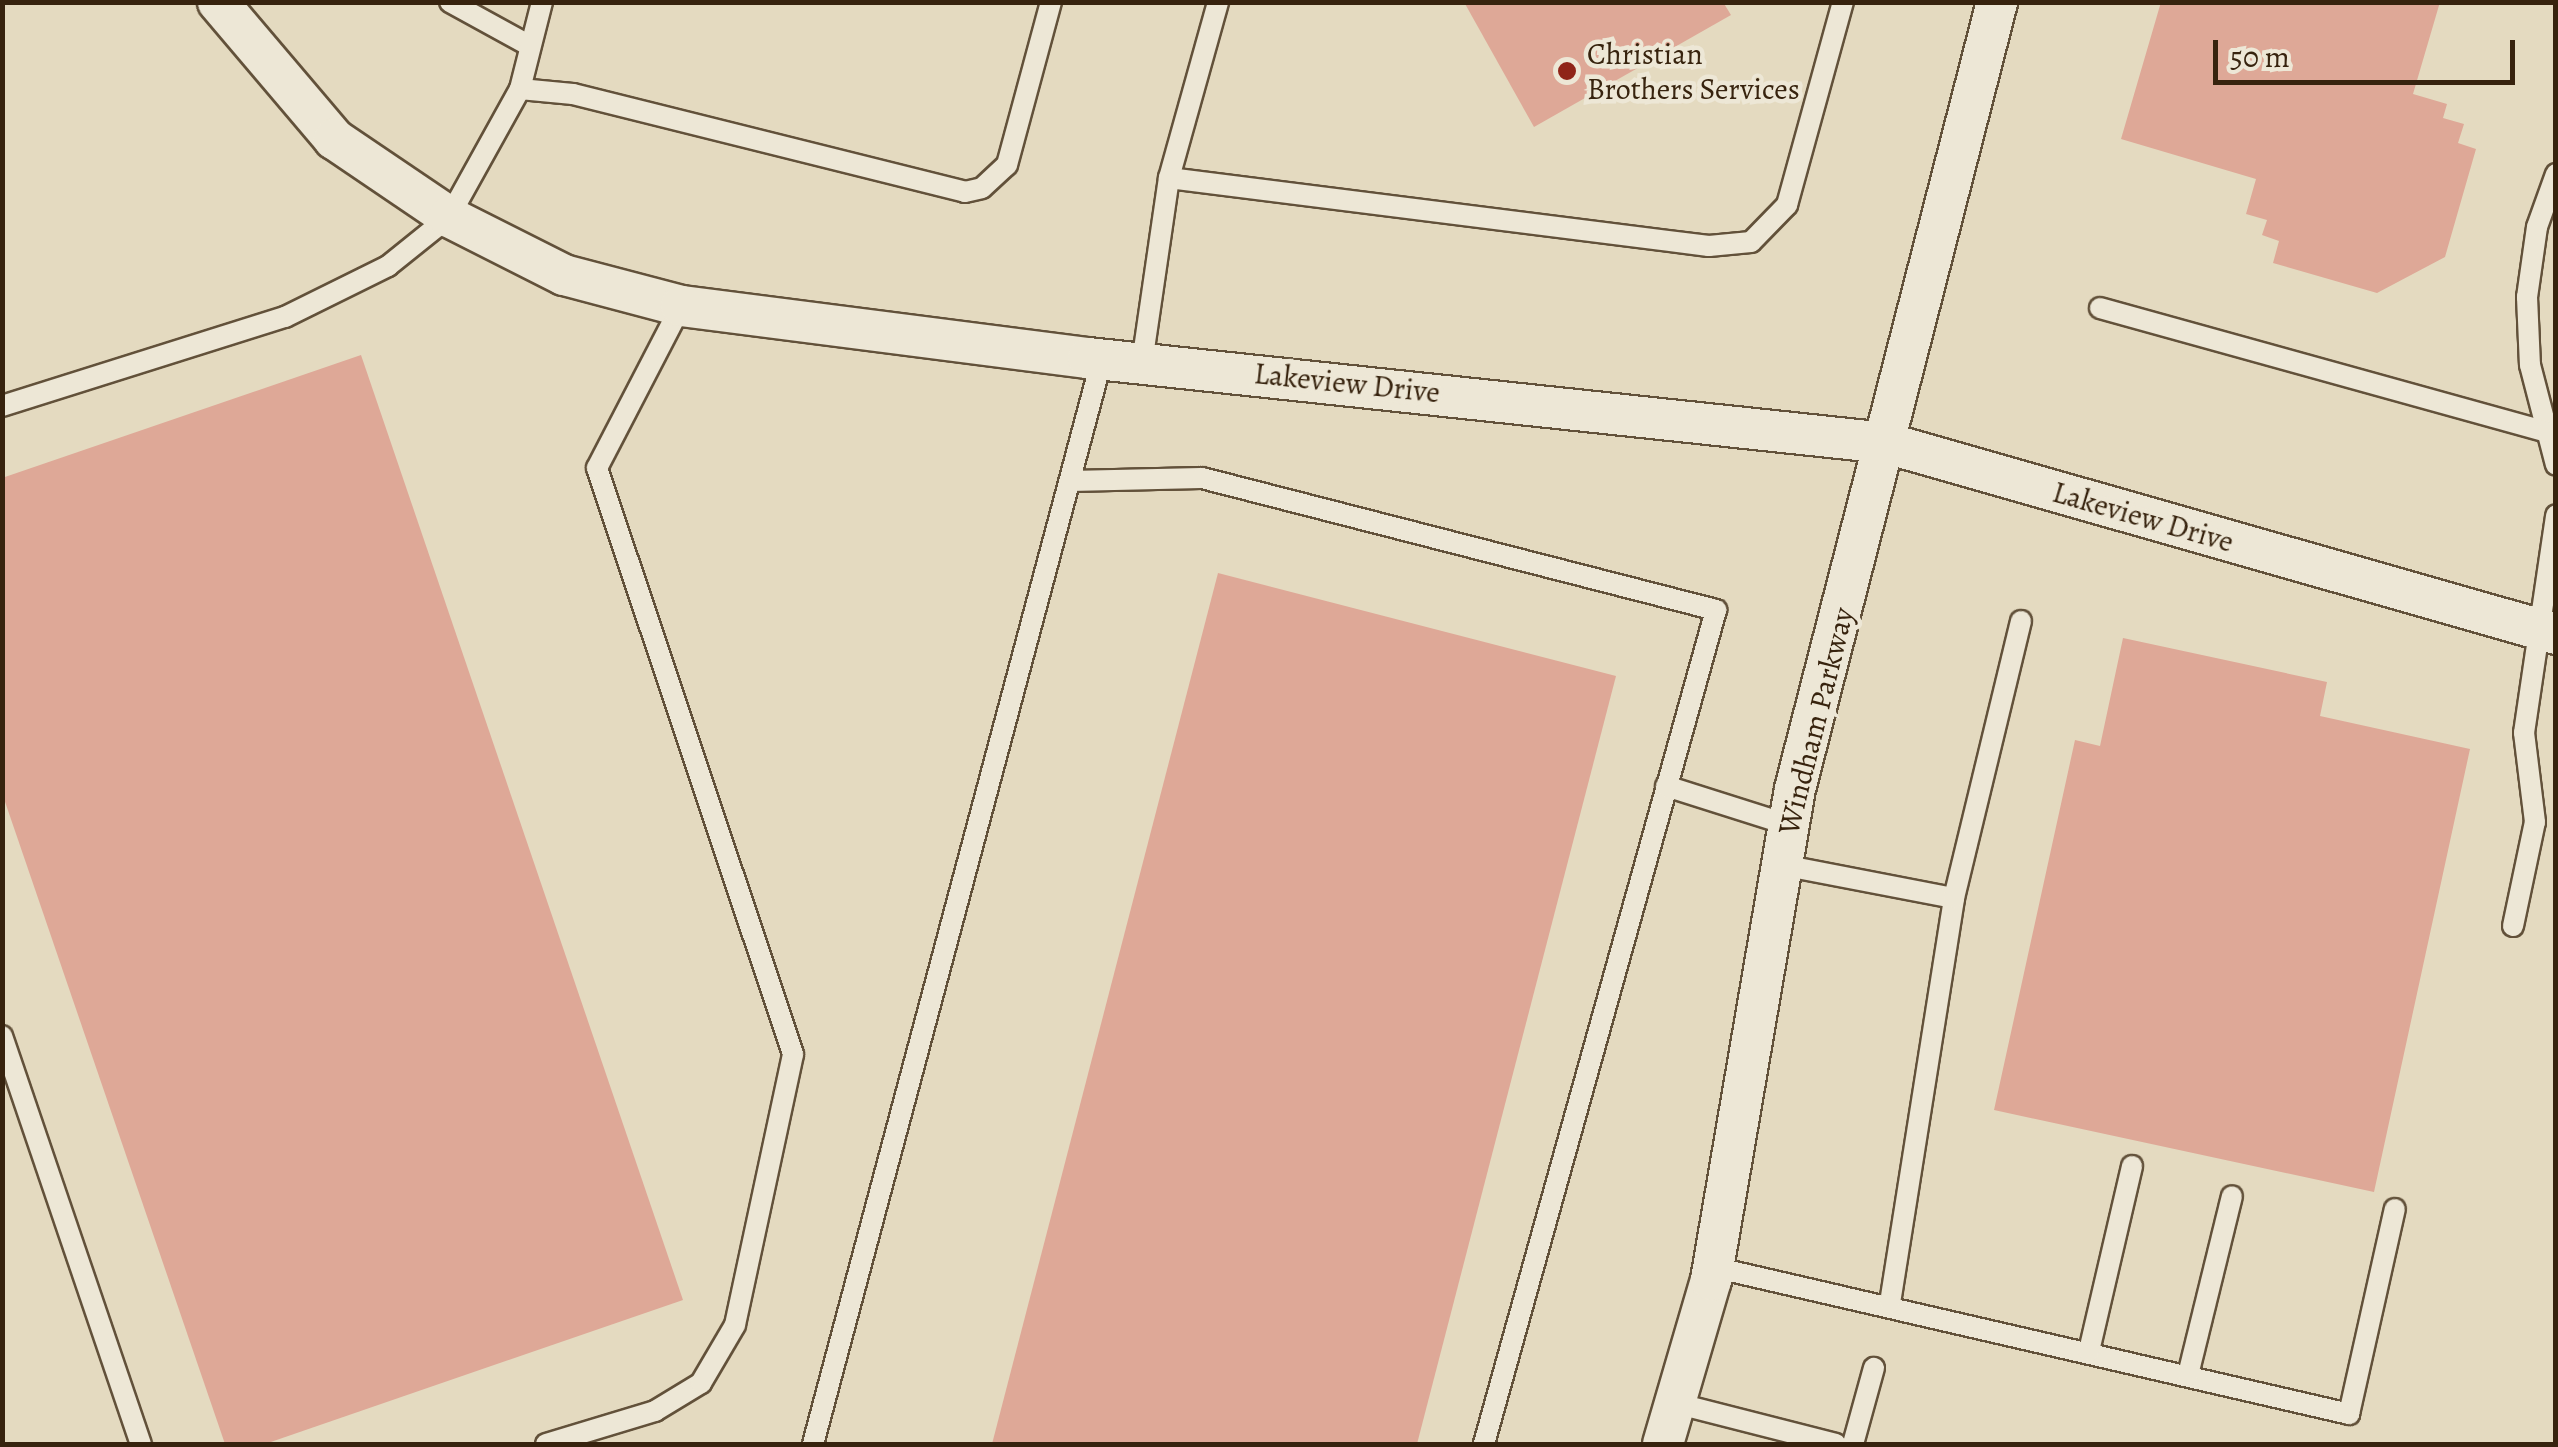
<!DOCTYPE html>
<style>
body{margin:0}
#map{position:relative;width:2558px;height:1447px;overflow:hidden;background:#e4dac0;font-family:Alegreya,serif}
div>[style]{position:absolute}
.building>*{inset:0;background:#dea897}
.roads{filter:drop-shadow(2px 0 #62513a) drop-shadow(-2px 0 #62513a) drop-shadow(0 2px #62513a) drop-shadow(0 -2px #62513a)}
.lane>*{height:20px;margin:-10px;padding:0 10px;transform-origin:10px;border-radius:10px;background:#ede7d6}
.street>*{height:40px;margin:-20px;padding:0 20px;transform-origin:20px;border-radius:20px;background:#ede7d6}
.dots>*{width:28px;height:28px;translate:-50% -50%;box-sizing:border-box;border:5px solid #ede7d6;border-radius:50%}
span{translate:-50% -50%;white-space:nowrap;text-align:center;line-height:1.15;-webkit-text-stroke:9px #ede7d6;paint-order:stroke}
.poi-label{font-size:30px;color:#37230e}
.left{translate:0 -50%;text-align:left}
.street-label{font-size:30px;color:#37230e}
.frame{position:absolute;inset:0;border:5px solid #37230e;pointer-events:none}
.scale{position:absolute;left:2213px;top:40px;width:302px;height:45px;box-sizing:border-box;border:5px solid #37230e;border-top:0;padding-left:12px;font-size:30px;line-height:35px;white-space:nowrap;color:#37230e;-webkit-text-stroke:8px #ede7d6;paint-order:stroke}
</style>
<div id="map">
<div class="building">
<div style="clip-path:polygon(1464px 2px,1723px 2px,1731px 15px,1534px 127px)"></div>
<div style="clip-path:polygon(2161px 2px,2440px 2px,2413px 94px,2447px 104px,2443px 118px,2464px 124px,2458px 143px,2476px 149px,2445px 257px,2377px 293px,2273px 263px,2279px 241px,2262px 235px,2267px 220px,2246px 214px,2256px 179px,2121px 139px)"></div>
<div style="clip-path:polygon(361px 355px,683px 1300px,265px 1444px,225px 1444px,2px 793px,2px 478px)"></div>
<div style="clip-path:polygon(1218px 573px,1616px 676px,1417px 1444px,992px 1444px)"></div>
<div style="clip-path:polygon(2123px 638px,2327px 682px,2320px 716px,2470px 749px,2374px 1192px,1994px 1110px,2075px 740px,2100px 746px)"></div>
</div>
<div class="roads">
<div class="lane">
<div style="left:450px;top:2px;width:91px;rotate:28.8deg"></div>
<div style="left:520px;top:89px;width:53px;rotate:5.4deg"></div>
<div style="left:573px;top:94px;width:404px;rotate:14deg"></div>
<div style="left:965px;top:192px;width:17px;rotate:-13deg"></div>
<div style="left:982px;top:188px;width:34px;rotate:-43deg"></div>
<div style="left:1007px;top:165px;width:169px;rotate:-74.9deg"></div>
<div style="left:2556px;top:174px;width:56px;rotate:109.7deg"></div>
<div style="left:2537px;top:227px;width:71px;rotate:98.1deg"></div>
<div style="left:2527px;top:297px;width:68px;rotate:87.5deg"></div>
<div style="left:2530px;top:365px;width:103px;rotate:75.4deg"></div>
<div style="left:1169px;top:178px;width:183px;rotate:-74.4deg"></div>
<div style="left:2100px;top:308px;width:463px;rotate:15.5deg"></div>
<div style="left:1142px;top:363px;width:187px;rotate:-81.7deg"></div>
<div style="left:1169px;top:178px;width:544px;rotate:7.18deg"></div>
<div style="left:1709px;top:246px;width:42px;rotate:-5.4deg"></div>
<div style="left:1751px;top:242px;width:52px;rotate:-45.8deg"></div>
<div style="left:1787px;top:205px;width:211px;rotate:-74.6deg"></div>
<div style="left:2px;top:406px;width:297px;rotate:-17.5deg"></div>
<div style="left:285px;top:317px;width:115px;rotate:-26.3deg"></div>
<div style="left:388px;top:266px;width:78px;rotate:-38.8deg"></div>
<div style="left:449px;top:217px;width:146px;rotate:-61deg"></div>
<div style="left:520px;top:89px;width:90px;rotate:-75.8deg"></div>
<div style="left:1070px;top:481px;width:132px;rotate:-1.3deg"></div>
<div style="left:1202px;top:478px;width:531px;rotate:14.4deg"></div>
<div style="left:1716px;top:610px;width:866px;rotate:105.55deg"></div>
<div style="left:1666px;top:786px;width:129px;rotate:17.6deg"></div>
<div style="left:1782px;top:865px;width:175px;rotate:10.9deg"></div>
<div style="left:2513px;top:926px;width:106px;rotate:-78.1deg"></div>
<div style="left:2535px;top:822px;width:90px;rotate:-97deg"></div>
<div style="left:2524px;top:733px;width:220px;rotate:-81.6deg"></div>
<div style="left:2px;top:1036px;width:431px;rotate:71.2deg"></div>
<div style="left:1713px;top:1267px;width:653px;rotate:13.01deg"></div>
<div style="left:2349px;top:1414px;width:210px;rotate:-77.4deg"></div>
<div style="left:1890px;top:1303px;width:410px;rotate:-81deg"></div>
<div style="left:1954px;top:898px;width:285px;rotate:-76.4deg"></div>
<div style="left:2089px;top:1351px;width:190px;rotate:-76.9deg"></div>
<div style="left:2188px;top:1375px;width:184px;rotate:-76.2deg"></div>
<div style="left:1675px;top:1403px;width:166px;rotate:14.3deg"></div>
<div style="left:546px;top:1444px;width:114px;rotate:-16.8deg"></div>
<div style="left:655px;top:1411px;width:54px;rotate:-31.3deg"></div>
<div style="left:701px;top:1383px;width:67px;rotate:-59.6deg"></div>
<div style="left:735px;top:1325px;width:277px;rotate:-77.9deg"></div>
<div style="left:793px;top:1054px;width:618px;rotate:-108.49deg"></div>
<div style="left:597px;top:468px;width:182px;rotate:-62.6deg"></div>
<div style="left:813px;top:1444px;width:1123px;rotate:-75.09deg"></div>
<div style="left:1853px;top:1444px;width:79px;rotate:-74.6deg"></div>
</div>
<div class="street">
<div style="left:218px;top:2px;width:180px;rotate:49.7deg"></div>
<div style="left:334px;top:139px;width:139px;rotate:34.1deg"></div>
<div style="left:449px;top:217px;width:129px;rotate:26.8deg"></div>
<div style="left:564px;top:275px;width:121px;rotate:14.8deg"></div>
<div style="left:681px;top:306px;width:410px;rotate:7.3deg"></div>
<div style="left:1088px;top:358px;width:803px;rotate:6.08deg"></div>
<div style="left:1886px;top:443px;width:697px;rotate:15.91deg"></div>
<div style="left:1663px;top:1444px;width:171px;rotate:-73.7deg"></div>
<div style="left:1711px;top:1280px;width:498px;rotate:-80.3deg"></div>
<div style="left:1795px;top:789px;width:813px;rotate:-75.6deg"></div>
</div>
</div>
<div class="dots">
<div style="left:1567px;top:71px;background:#8f2418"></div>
</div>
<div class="poi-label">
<span class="left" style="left:1587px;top:71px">Christian<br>Brothers Services</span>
</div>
<div class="street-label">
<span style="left:1347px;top:383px;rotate:6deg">Lakeview Drive</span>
<span style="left:2143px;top:517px;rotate:16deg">Lakeview Drive</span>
<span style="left:1816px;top:721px;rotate:-76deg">Windham Parkway</span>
</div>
<div class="frame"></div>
<div class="scale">50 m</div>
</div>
